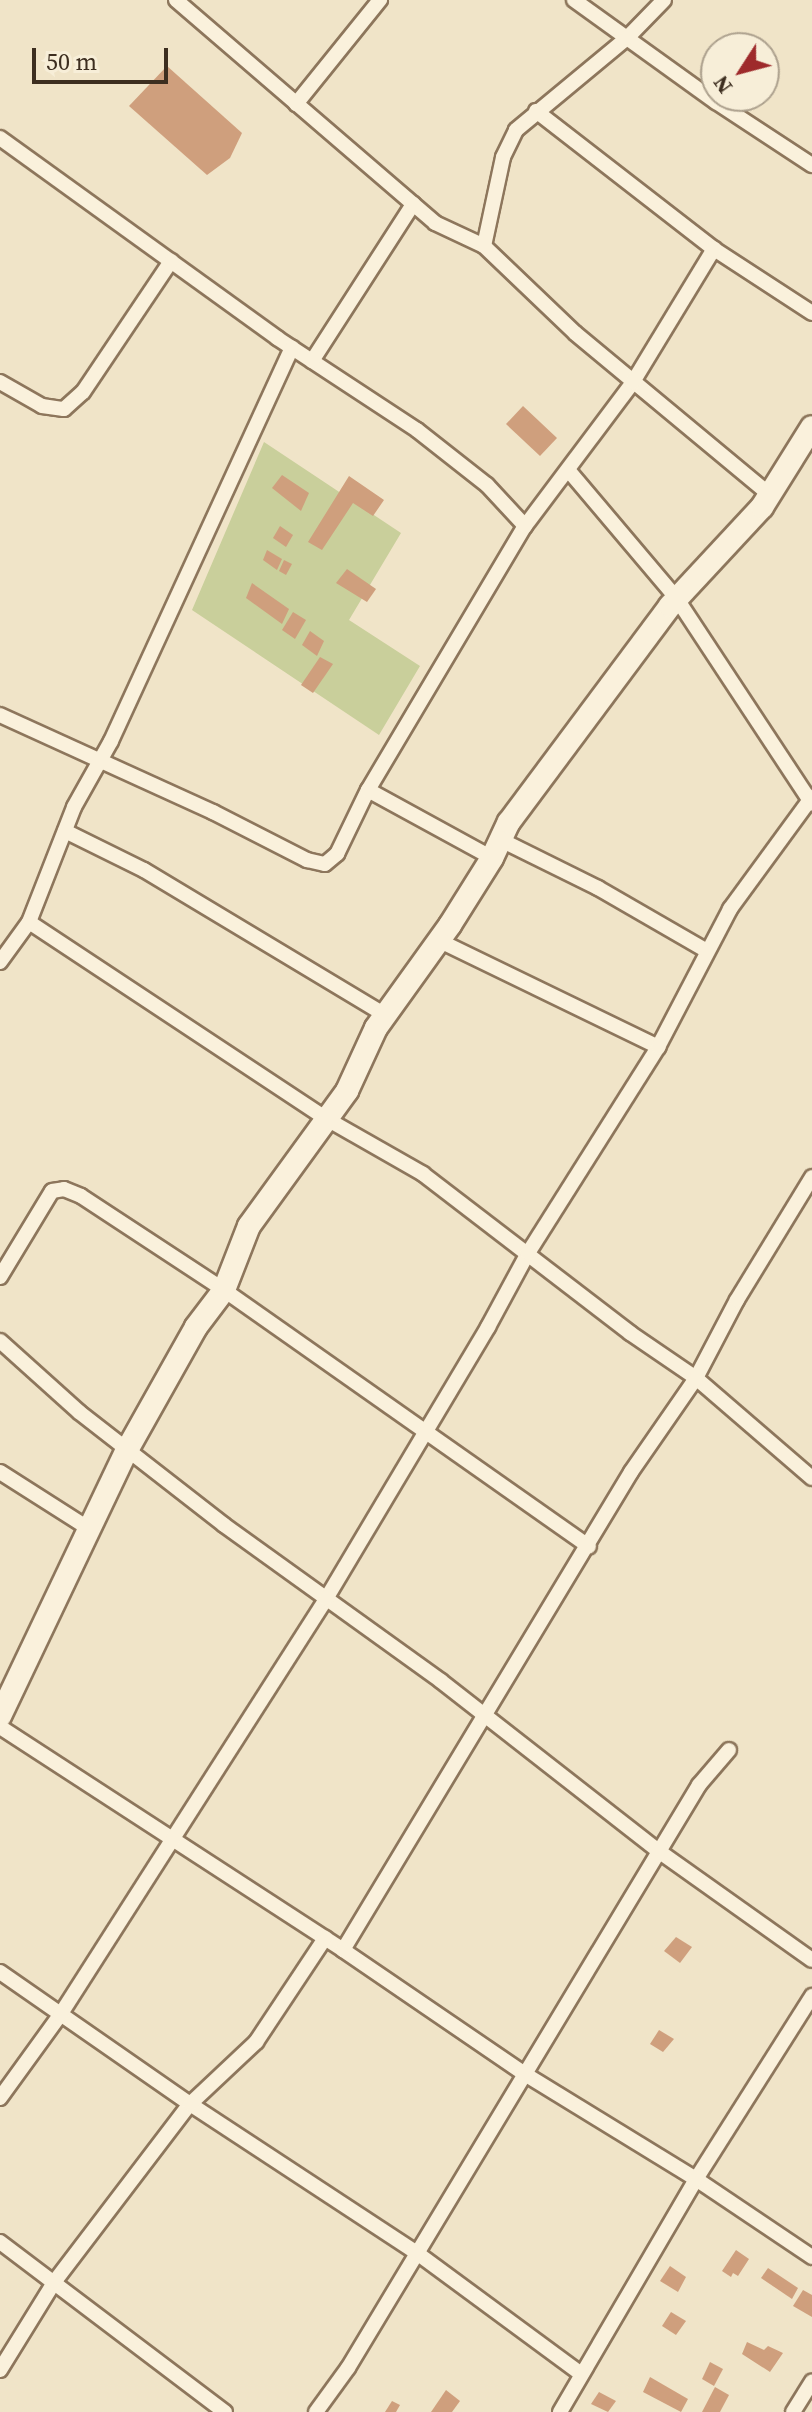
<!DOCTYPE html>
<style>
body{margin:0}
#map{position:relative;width:812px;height:2412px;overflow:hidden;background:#f0e4c8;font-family:"Source Serif 4",serif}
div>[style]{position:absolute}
.green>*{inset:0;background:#c9cf9b}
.building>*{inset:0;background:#cf9f7d}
.roads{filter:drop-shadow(2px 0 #8d765c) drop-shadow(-2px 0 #8d765c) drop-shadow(0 2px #8d765c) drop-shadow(0 -2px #8d765c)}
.street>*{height:14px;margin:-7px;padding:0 7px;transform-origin:7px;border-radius:7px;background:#faf1dc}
.secondary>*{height:22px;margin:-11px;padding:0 11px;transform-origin:11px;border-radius:11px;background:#faf1dc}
span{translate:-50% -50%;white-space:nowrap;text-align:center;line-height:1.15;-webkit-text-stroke:7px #f7eed8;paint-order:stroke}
.north{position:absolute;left:700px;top:32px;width:80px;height:80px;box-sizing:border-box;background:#f7eed8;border:2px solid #ada18e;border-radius:50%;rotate:234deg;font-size:22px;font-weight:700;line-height:32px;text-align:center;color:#3d2e20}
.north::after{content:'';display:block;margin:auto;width:28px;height:36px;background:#9e2a2b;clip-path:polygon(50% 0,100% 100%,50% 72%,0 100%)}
.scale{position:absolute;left:32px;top:48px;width:136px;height:36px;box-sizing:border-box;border:4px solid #3d2e20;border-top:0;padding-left:10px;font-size:24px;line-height:28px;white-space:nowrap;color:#3d2e20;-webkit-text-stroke:6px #f7eed8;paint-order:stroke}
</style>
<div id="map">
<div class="green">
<div style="clip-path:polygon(264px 442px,401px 533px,349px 620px,420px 666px,379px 735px,192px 610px)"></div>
</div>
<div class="building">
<div style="clip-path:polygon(167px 66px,242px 133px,230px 158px,207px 175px,129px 106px)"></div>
<div style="clip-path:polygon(523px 406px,557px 438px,540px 456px,506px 424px)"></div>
<div style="clip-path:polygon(282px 475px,309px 493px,301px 511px,272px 488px)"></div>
<div style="clip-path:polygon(349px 476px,384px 500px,373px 516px,353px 503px,322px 550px,308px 542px)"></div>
<div style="clip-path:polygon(280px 526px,293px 535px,286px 547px,273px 538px)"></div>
<div style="clip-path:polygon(267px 550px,282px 559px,277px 570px,263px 560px)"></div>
<div style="clip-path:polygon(284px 560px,292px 564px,286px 575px,279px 571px)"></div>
<div style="clip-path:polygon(347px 569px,376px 589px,367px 602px,336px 583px)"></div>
<div style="clip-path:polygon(252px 583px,289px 609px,282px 624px,246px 598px)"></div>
<div style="clip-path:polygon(293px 612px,306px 620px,295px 639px,282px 630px)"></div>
<div style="clip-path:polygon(310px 631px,324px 641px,317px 656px,302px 645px)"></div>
<div style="clip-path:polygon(320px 657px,333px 664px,313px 693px,301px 685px)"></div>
<div style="clip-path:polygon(676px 1937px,692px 1947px,680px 1963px,664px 1951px)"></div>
<div style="clip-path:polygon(659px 2030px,674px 2039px,663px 2052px,650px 2044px)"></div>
<div style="clip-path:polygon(736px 2250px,749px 2259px,738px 2276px,733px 2273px,731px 2277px,722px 2271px)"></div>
<div style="clip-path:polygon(670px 2266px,686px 2277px,678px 2292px,660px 2281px)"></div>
<div style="clip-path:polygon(768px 2268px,798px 2288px,792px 2299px,761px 2278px)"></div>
<div style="clip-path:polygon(803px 2290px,812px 2295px,812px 2317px,793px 2306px)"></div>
<div style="clip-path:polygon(671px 2312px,686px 2321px,676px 2335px,662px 2326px)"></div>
<div style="clip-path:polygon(747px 2342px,764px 2350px,768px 2346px,783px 2353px,770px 2372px,742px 2354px)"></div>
<div style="clip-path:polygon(710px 2362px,723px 2369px,714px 2386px,702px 2379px)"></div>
<div style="clip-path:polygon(650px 2377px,688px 2399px,681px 2412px,643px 2392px)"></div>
<div style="clip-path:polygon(715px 2387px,729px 2395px,720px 2412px,702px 2412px)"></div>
<div style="clip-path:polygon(446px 2390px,460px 2401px,452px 2412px,431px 2412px)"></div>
<div style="clip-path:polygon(599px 2392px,616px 2401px,608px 2412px,591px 2404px)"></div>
<div style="clip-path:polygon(392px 2401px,400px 2405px,396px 2412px,385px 2412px)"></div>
</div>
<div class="roads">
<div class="street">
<div style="left:176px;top:0;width:342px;rotate:40.7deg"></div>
<div style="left:435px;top:223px;width:54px;rotate:25.1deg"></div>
<div style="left:484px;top:246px;width:126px;rotate:43.7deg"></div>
<div style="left:575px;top:333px;width:254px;rotate:39.7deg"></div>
<div style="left:574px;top:0;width:175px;rotate:35.7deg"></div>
<div style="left:716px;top:102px;width:115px;rotate:33.3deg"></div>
<div style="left:296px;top:104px;width:134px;rotate:-51.1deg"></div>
<div style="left:536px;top:111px;width:225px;rotate:37.8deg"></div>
<div style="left:714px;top:249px;width:117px;rotate:33.1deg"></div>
<div style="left:0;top:138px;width:342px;rotate:35.8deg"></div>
<div style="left:277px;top:338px;width:168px;rotate:33.3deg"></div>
<div style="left:417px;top:430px;width:89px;rotate:38.2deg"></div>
<div style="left:487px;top:485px;width:56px;rotate:47.2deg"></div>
<div style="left:484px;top:246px;width:91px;rotate:-77.9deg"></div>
<div style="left:503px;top:157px;width:30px;rotate:-64deg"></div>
<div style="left:516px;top:130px;width:144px;rotate:-39.7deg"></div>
<div style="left:627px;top:38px;width:53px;rotate:-45.8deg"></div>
<div style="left:312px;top:361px;width:187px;rotate:-57.2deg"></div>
<div style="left:0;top:382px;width:48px;rotate:29.7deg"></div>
<div style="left:42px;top:406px;width:22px;rotate:8deg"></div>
<div style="left:64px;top:409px;width:25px;rotate:-42deg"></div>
<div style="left:83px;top:392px;width:158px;rotate:-56.1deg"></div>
<div style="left:569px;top:471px;width:167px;rotate:49.8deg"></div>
<div style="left:677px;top:599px;width:245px;rotate:56.6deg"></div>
<div style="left:0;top:715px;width:234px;rotate:24.5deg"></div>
<div style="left:213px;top:812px;width:106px;rotate:27.1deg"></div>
<div style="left:307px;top:860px;width:18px;rotate:13deg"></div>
<div style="left:325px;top:864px;width:16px;rotate:-40deg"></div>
<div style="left:337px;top:854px;width:71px;rotate:-64.2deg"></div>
<div style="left:368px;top:790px;width:307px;rotate:-59.3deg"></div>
<div style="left:525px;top:526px;width:180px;rotate:-53.1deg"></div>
<div style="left:633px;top:382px;width:156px;rotate:-58.7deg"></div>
<div style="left:368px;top:790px;width:141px;rotate:28.7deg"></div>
<div style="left:65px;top:831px;width:88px;rotate:26.3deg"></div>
<div style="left:144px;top:870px;width:281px;rotate:31deg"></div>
<div style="left:501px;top:840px;width:108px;rotate:26.3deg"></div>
<div style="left:598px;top:888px;width:126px;rotate:30deg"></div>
<div style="left:29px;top:922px;width:355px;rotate:33.5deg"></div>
<div style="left:325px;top:1118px;width:113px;rotate:29.7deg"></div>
<div style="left:423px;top:1174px;width:261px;rotate:37.5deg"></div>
<div style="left:630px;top:1333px;width:80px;rotate:34.3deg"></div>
<div style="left:696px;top:1378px;width:153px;rotate:40.8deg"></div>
<div style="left:438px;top:940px;width:245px;rotate:25.9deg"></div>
<div style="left:0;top:962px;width:49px;rotate:-54.1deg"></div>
<div style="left:29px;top:922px;width:123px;rotate:-68.6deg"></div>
<div style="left:74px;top:807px;width:76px;rotate:-60.7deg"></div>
<div style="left:111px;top:741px;width:433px;rotate:-65.3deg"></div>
<div style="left:0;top:1277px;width:100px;rotate:-58.8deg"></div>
<div style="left:52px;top:1191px;width:12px;rotate:-9deg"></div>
<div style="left:64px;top:1189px;width:18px;rotate:22deg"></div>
<div style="left:81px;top:1196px;width:171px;rotate:33.3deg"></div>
<div style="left:224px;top:1290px;width:446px;rotate:35.1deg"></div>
<div style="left:0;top:1341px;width:106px;rotate:41.9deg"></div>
<div style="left:79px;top:1412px;width:184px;rotate:37.9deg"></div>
<div style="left:224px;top:1525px;width:267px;rotate:35.7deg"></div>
<div style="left:441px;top:1681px;width:278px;rotate:38deg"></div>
<div style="left:660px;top:1852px;width:186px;rotate:35.4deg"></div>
<div style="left:0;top:1472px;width:104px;rotate:32.5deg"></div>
<div style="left:0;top:1727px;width:409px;rotate:33deg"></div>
<div style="left:343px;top:1950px;width:218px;rotate:34.3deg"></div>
<div style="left:523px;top:2073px;width:203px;rotate:31.5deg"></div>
<div style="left:696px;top:2179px;width:140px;rotate:33.9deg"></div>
<div style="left:343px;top:1950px;width:558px;rotate:-58.93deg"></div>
<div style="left:631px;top:1472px;width:114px;rotate:-55.3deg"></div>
<div style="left:696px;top:1378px;width:88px;rotate:-62.3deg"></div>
<div style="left:737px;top:1300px;width:144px;rotate:-58.6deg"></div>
<div style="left:0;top:1972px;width:231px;rotate:34.8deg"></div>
<div style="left:190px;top:2104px;width:272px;rotate:33.3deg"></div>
<div style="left:417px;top:2253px;width:204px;rotate:36.4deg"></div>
<div style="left:0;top:2098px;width:102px;rotate:-54.1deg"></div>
<div style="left:60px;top:2015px;width:494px;rotate:-57.4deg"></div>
<div style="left:326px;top:1599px;width:317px;rotate:-59.2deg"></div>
<div style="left:488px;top:1327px;width:84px;rotate:-61.6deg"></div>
<div style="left:528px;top:1253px;width:244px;rotate:-57.7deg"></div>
<div style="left:658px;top:1047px;width:156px;rotate:-62.4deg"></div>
<div style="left:730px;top:909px;width:139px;rotate:-53.8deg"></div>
<div style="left:0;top:2242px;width:282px;rotate:37.1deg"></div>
<div style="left:0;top:2370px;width:105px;rotate:-58.3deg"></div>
<div style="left:55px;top:2281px;width:223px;rotate:-52.7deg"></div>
<div style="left:190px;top:2104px;width:91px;rotate:-43.2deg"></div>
<div style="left:256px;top:2042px;width:125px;rotate:-56.4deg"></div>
<div style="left:316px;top:2412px;width:54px;rotate:-54deg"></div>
<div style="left:348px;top:2368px;width:681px;rotate:-58.95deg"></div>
<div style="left:699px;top:1785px;width:46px;rotate:-49.4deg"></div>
<div style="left:560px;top:2412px;width:270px;rotate:-59.7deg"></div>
<div style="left:696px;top:2179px;width:217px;rotate:-57.6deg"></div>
<div style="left:793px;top:2412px;width:36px;rotate:-58deg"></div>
</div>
<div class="secondary">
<div style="left:0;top:1716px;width:295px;rotate:-64.5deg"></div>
<div style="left:127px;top:1450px;width:141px;rotate:-60.7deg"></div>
<div style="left:196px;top:1327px;width:46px;rotate:-52.9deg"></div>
<div style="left:224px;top:1290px;width:69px;rotate:-68.7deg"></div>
<div style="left:249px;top:1226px;width:167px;rotate:-54deg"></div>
<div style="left:347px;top:1091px;width:69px;rotate:-65.3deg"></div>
<div style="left:376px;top:1028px;width:127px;rotate:-54.3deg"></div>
<div style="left:450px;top:925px;width:79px;rotate:-57.9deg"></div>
<div style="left:492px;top:858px;width:40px;rotate:-65deg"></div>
<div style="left:509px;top:822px;width:269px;rotate:-53.3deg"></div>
<div style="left:670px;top:606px;width:135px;rotate:-47.1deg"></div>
<div style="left:762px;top:507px;width:94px;rotate:-58deg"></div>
</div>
</div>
<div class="north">N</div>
<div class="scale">50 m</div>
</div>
